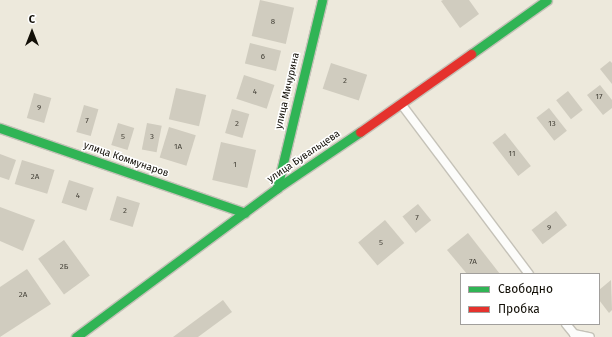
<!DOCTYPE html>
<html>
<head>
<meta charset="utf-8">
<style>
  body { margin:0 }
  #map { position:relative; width:612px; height:337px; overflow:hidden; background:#ede9dc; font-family:"Fira Sans",sans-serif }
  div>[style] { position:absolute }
  .building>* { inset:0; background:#d0ccbf; transform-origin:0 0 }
  .roads { filter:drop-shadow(1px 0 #c5c2b8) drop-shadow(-1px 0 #c5c2b8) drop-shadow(0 1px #c5c2b8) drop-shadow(0 -1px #c5c2b8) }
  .lane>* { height:8px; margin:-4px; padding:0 4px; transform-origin:4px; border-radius:4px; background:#fcfcfa }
  .fast>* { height:9px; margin:-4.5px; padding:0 4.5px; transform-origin:4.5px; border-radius:4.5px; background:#30b455 }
  .jam>* { height:9px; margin:-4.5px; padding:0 4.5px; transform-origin:4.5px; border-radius:4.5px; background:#e5322d }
  span { translate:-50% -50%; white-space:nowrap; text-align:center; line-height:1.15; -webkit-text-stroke:3px #fff; paint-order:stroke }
  .number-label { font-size:8px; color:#423f36 }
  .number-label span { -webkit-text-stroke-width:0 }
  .street-label { font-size:10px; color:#131008 }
  .legend { position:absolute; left:460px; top:273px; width:140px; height:52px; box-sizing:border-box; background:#fff; border:1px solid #a19f9c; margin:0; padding:5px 7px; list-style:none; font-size:12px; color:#131008 }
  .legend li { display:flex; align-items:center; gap:8px; height:20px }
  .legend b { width:20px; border:1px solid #a19f9c }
  .north { position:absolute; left:12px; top:12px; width:40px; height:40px; -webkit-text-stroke:3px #fff; paint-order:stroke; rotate:0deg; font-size:11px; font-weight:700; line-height:16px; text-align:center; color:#131008 }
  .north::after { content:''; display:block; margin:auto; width:14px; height:18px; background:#131008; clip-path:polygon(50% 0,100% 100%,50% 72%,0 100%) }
</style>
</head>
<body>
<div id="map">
  <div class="building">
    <i style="left:260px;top:0;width:35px;height:37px;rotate:13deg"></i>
    <i style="clip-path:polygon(443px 0,469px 0,479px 14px,460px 28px,441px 1px)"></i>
    <i style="left:250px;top:43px;width:32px;height:21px;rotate:14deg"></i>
    <i style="clip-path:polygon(610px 61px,612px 63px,612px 84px,600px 69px)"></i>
    <i style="left:331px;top:63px;width:38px;height:27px;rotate:18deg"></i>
    <i style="left:244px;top:75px;width:32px;height:25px;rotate:18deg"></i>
    <i style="clip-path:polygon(600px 85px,612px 100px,612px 108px,603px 115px,587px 95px)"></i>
    <i style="left:176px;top:88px;width:31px;height:32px;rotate:13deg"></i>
    <i style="left:568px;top:91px;width:24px;height:15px;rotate:52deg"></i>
    <i style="left:34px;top:93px;width:18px;height:26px;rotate:16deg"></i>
    <i style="left:84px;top:105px;width:15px;height:28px;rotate:16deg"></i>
    <i style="left:549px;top:108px;width:29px;height:16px;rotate:52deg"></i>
    <i style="left:232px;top:109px;width:18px;height:25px;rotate:16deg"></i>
    <i style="left:118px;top:123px;width:17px;height:23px;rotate:17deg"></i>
    <i style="left:147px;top:123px;width:15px;height:27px;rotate:11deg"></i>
    <i style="left:169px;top:127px;width:28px;height:32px;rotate:17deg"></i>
    <i style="left:505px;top:133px;width:42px;height:16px;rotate:52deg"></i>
    <i style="left:221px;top:142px;width:36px;height:39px;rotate:13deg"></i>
    <i style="clip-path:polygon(0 154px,16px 160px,9px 180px,0 177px)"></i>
    <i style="left:22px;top:160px;width:34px;height:25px;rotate:17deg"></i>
    <i style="left:69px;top:180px;width:26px;height:24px;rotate:18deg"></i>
    <i style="left:117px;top:196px;width:24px;height:25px;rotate:17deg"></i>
    <i style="left:418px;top:204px;width:21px;height:20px;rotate:51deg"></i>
    <i style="clip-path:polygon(0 207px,35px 220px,23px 251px,0 241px)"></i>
    <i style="left:556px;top:211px;width:18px;height:31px;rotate:52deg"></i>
    <i style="left:385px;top:220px;width:30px;height:35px;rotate:50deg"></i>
    <i style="clip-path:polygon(468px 233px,500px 274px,467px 274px,447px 250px)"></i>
    <i style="left:64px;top:240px;width:44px;height:32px;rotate:54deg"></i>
    <i style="clip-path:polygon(27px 269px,51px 304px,0 337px,0 287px)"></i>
    <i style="clip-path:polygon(611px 280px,612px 310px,609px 313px,599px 300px,599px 290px)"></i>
    <i style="clip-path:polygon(223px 300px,232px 312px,198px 337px,173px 337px)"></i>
  </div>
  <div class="roads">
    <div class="lane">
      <i style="left:402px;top:105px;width:211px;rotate:53.1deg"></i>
      <i style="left:566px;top:324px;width:13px;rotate:51deg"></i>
      <i style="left:574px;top:334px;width:16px;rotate:11deg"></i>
    </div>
    <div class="fast">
      <i style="left:471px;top:54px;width:93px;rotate:-35.4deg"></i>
      <i style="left:0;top:128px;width:259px;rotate:19.1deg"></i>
      <i style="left:277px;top:188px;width:193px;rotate:-76.5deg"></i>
      <i style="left:76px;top:337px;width:250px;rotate:-36.5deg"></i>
      <i style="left:277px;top:188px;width:100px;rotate:-34deg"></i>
    </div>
    <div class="jam">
      <i style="left:360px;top:132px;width:136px;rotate:-35.1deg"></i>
    </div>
  </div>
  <div class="number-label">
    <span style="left:273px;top:22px">8</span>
    <span style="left:263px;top:57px">6</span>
    <span style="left:345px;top:81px">2</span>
    <span style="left:255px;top:92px">4</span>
    <span style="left:599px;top:97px">17</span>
    <span style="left:39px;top:108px">9</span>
    <span style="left:87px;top:121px">7</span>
    <span style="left:237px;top:124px">2</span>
    <span style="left:552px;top:124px">13</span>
    <span style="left:123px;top:137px">5</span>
    <span style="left:152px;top:137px">3</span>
    <span style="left:178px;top:147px">1А</span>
    <span style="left:512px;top:154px">11</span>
    <span style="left:235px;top:165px">1</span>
    <span style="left:35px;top:177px">2А</span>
    <span style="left:78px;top:196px">4</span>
    <span style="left:125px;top:211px">2</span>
    <span style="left:417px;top:218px">7</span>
    <span style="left:549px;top:228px">9</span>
    <span style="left:381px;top:243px">5</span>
    <span style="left:473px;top:262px">7А</span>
    <span style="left:64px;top:267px">2Б</span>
    <span style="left:23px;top:295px">2А</span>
  </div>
  <div class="street-label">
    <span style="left:288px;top:91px;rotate:-77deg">улица Мичурина</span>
    <span style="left:304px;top:157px;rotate:-34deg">улица Бувальцева</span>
    <span style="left:126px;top:160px;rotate:19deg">улица Коммунаров</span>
  </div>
  <ul class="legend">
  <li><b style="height:5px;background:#30b455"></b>Свободно</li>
  <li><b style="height:5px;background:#e5322d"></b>Пробка</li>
  </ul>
  <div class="north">С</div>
</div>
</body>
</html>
